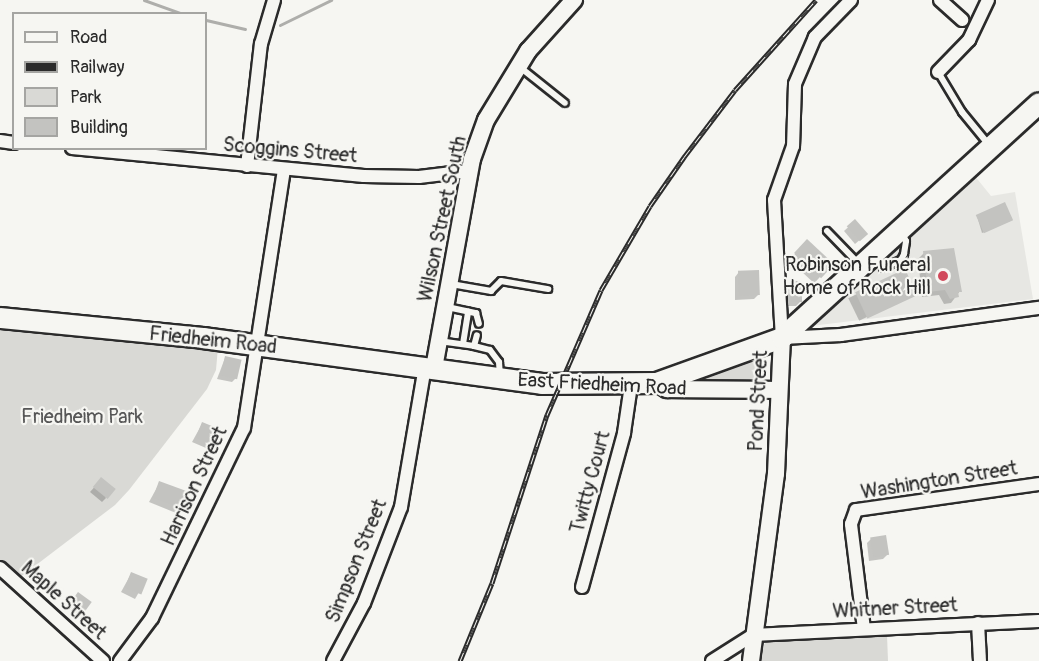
<!DOCTYPE html>
<html>
<head>
<meta charset="utf-8">
<style>
  body { margin:0 }
  #map { position:relative; width:1039px; height:661px; overflow:hidden; background:#f6f6f2; font-family:Pangolin,sans-serif }
  div>[style] { position:absolute }
  .built>* { inset:0; background:#e7e7e3 }
  .green>* { inset:0; background:#d9d9d5 }
  .shadow>* { inset:0; background:#0003; transform-origin:0 0 }
  .stream>* { height:3px; margin:-1.5px; padding:0 1.5px; transform-origin:1.5px; border-radius:1.5px; background:#aeaeab }
  .building>* { inset:0; background:#c3c3c0; transform-origin:0 0 }
  .roads { filter:drop-shadow(2px 0 #2b2b2b) drop-shadow(-2px 0 #2b2b2b) drop-shadow(0 2px #2b2b2b) drop-shadow(0 -2px #2b2b2b) }
  .lane>* { height:6px; margin:-3px; padding:0 3px; transform-origin:3px; border-radius:3px; background:#f6f6f2 }
  .street>* { height:12px; margin:-6px; padding:0 6px; transform-origin:6px; border-radius:6px; background:#f6f6f2 }
  .secondary>* { height:16px; margin:-8px; padding:0 8px; transform-origin:8px; border-radius:8px; background:#f6f6f2 }
  .primary>* { height:20px; margin:-10px; padding:0 10px; transform-origin:10px; border-radius:10px; background:#f6f6f2 }
  .rail>* { height:5px; margin-top:-2.5px; transform-origin:0; background:repeating-linear-gradient(90deg,#f6f6f2 0 9px,#2b2b2b 0 18px); box-sizing:border-box; border-block:2px solid #2b2b2b }
  .dots>* { width:16px; height:16px; translate:-50% -50%; box-sizing:border-box; border:3px solid #f6f6f2; border-radius:50% }
  span { translate:-50% -50%; white-space:nowrap; text-align:center; line-height:1.15; -webkit-text-stroke:4.5px #f6f6f2; paint-order:stroke }
  .street-label { font-size:20px; color:#2b2b2b }
  .poi-label { font-size:20px; color:#2b2b2b }
  .right { translate:-100% -50%; text-align:right }
  .park-label { font-size:20px; color:#565656 }
  .legend { position:absolute; left:12px; top:12px; width:195px; height:138px; box-sizing:border-box; background:#f6f6f2; border:2px solid #a5a5a2; margin:0; padding:8px 10px; list-style:none; font-size:18px; color:#2b2b2b }
  .legend li { display:flex; align-items:center; gap:12px; height:30px }
  .legend b { width:30px; border:2px solid #a5a5a2 }
</style>
</head>
<body>
<div id="map">
  <div class="built">
    <i style="clip-path:polygon(974px 175px,991px 196px,1015px 192px,1033px 299px,811px 326px)"></i>
  </div>
  <div class="green">
    <i style="clip-path:polygon(0 325px,218px 347px,216px 370px,207px 389px,129px 490px,115px 505px,19px 578px,0 561px)"></i>
    <i style="clip-path:polygon(763px 357px,764px 385px,700px 381px,742px 363px)"></i>
    <i style="clip-path:polygon(887px 635px,888px 661px,759px 661px,759px 651px,767px 641px)"></i>
  </div>
  <div class="shadow">
    <i style="clip-path:polygon(977px 216px,1010px 221px,982px 233px)"></i>
    <i style="clip-path:polygon(855px 221px,862px 238px,855px 244px,844px 231px)"></i>
    <i style="left:807px;top:241px;width:34px;height:26px;rotate:43deg"></i>
    <i style="clip-path:polygon(924px 253px,960px 291px,951px 303px,944px 304px,939px 295px,922px 297px,918px 259px)"></i>
    <i style="left:904px;top:271px;width:25px;height:62px;rotate:64deg"></i>
    <i style="clip-path:polygon(739px 272px,758px 295px,754px 299px,735px 300px,735px 277px)"></i>
    <i style="clip-path:polygon(791px 283px,800px 302px,796px 306px,787px 306px,787px 287px)"></i>
    <i style="clip-path:polygon(225px 358px,236px 378px,232px 382px,217px 379px)"></i>
    <i style="clip-path:polygon(202px 424px,210px 444px,206px 448px,192px 442px)"></i>
    <i style="clip-path:polygon(160px 482px,180px 509px,176px 513px,149px 502px)"></i>
    <i style="clip-path:polygon(98px 483px,106px 498px,102px 502px,90px 492px)"></i>
    <i style="clip-path:polygon(871px 539px,887px 555px,883px 559px,869px 561px,867px 543px)"></i>
    <i style="clip-path:polygon(131px 574px,146px 580px,135px 599px,121px 592px)"></i>
    <i style="clip-path:polygon(75px 598px,83px 612px,79px 616px,68px 608px)"></i>
  </div>
  <div class="stream">
    <i style="left:144px;top:0;width:41px;rotate:19.7deg"></i>
    <i style="left:206px;top:20px;width:40px;rotate:13deg"></i>
    <i style="left:280px;top:25px;width:57px;rotate:-26.1deg"></i>
  </div>
  <div class="building">
    <i style="left:1005px;top:202px;width:20px;height:32px;rotate:66deg"></i>
    <i style="left:855px;top:219px;width:20px;height:11px;rotate:49deg"></i>
    <i style="left:807px;top:239px;width:37px;height:19px;rotate:43deg"></i>
    <i style="clip-path:polygon(954px 248px,962px 292px,958px 292px,959px 297px,950px 299px,945px 290px,928px 292px,923px 251px)"></i>
    <i style="left:905px;top:269px;width:29px;height:55px;rotate:65deg"></i>
    <i style="left:759px;top:270px;width:25px;height:21px;rotate:88deg"></i>
    <i style="left:791px;top:281px;width:11px;height:21px"></i>
    <i style="left:225px;top:356px;width:17px;height:20px;rotate:13deg"></i>
    <i style="left:202px;top:422px;width:18px;height:17px;rotate:22deg"></i>
    <i style="left:101px;top:477px;width:19px;height:13px;rotate:39deg"></i>
    <i style="left:159px;top:481px;width:32px;height:18px;rotate:20deg"></i>
    <i style="left:886px;top:535px;width:20px;height:16px;rotate:81deg"></i>
    <i style="left:131px;top:572px;width:18px;height:17px;rotate:22deg"></i>
    <i style="left:78px;top:592px;width:17px;height:13px;rotate:36deg"></i>
  </div>
  <div class="roads">
    <div class="lane">
      <i style="left:521px;top:68px;width:56px;rotate:38.5deg"></i>
      <i style="left:938px;top:72px;width:47px;rotate:59deg"></i>
      <i style="left:962px;top:112px;width:43px;rotate:50.7deg"></i>
      <i style="left:827px;top:231px;width:46px;rotate:45.9deg"></i>
      <i style="left:883px;top:268px;width:20px;rotate:-24deg"></i>
      <i style="left:901px;top:260px;width:7px;rotate:-63deg"></i>
      <i style="left:904px;top:254px;width:13px;rotate:-81deg"></i>
      <i style="left:906px;top:241px;width:10px;rotate:-119deg"></i>
      <i style="left:451px;top:284px;width:41px;rotate:9.9deg"></i>
      <i style="left:491px;top:291px;width:14px;rotate:-45deg"></i>
      <i style="left:501px;top:281px;width:48px;rotate:9.7deg"></i>
      <i style="left:447px;top:307px;width:30px;rotate:12deg"></i>
      <i style="left:476px;top:313px;width:11px;rotate:75deg"></i>
      <i style="left:439px;top:341px;width:35px;rotate:8deg"></i>
      <i style="left:474px;top:346px;width:11px;rotate:-75deg"></i>
      <i style="left:463px;top:344px;width:33px;rotate:-81deg"></i>
      <i style="left:474px;top:346px;width:16px;rotate:14deg"></i>
      <i style="left:490px;top:350px;width:15px;rotate:53deg"></i>
      <i style="left:499px;top:362px;width:13px;rotate:86deg"></i>
    </div>
    <div class="street">
      <i style="left:851px;top:0;width:52px;rotate:134.2deg"></i>
      <i style="left:815px;top:37px;width:51px;rotate:113.1deg"></i>
      <i style="left:795px;top:84px;width:62px;rotate:91.8deg"></i>
      <i style="left:793px;top:146px;width:57px;rotate:109.4deg"></i>
      <i style="left:774px;top:200px;width:138px;rotate:86.7deg"></i>
      <i style="left:782px;top:338px;width:59px;rotate:-2.9deg"></i>
      <i style="left:841px;top:335px;width:200px;rotate:-7.8deg"></i>
      <i style="left:940px;top:0;width:30px;rotate:42deg"></i>
      <i style="left:938px;top:72px;width:45px;rotate:-45.9deg"></i>
      <i style="left:969px;top:40px;width:44px;rotate:-64.6deg"></i>
      <i style="left:0;top:141px;width:14px;rotate:8deg"></i>
      <i style="left:72px;top:148px;width:293px;rotate:5.5deg"></i>
      <i style="left:364px;top:176px;width:55px;rotate:1deg"></i>
      <i style="left:419px;top:177px;width:50px;rotate:-6.8deg"></i>
      <i style="left:247px;top:166px;width:123px;rotate:-83.5deg"></i>
      <i style="left:261px;top:44px;width:46px;rotate:-73.5deg"></i>
      <i style="left:0;top:568px;width:139px;rotate:42.1deg"></i>
      <i style="left:582px;top:587px;width:160px;rotate:-74.7deg"></i>
      <i style="left:624px;top:433px;width:49px;rotate:-81.7deg"></i>
      <i style="left:978px;top:623px;width:38px;rotate:87deg"></i>
      <i style="left:864px;top:629px;width:106px;rotate:-97.1deg"></i>
      <i style="left:851px;top:524px;width:15px;rotate:-70deg"></i>
      <i style="left:856px;top:510px;width:185px;rotate:-8.1deg"></i>
      <i style="left:120px;top:661px;width:54px;rotate:-53.3deg"></i>
      <i style="left:152px;top:618px;width:211px;rotate:-64.2deg"></i>
      <i style="left:244px;top:428px;width:261px;rotate:-81.2deg"></i>
      <i style="left:333px;top:661px;width:66px;rotate:-61.9deg"></i>
      <i style="left:364px;top:603px;width:103px;rotate:-68.9deg"></i>
      <i style="left:401px;top:507px;width:142px;rotate:-80.3deg"></i>
      <i style="left:712px;top:661px;width:49px;rotate:-32.4deg"></i>
      <i style="left:753px;top:635px;width:286px;rotate:-2.8deg"></i>
    </div>
    <div class="secondary">
      <i style="left:434px;top:368px;width:212px;rotate:-79.7deg"></i>
      <i style="left:472px;top:159px;width:41px;rotate:-70.3deg"></i>
      <i style="left:486px;top:120px;width:81px;rotate:-58.7deg"></i>
      <i style="left:528px;top:51px;width:69px;rotate:-48deg"></i>
      <i style="left:657px;top:383px;width:12px;rotate:31deg"></i>
      <i style="left:667px;top:389px;width:112px;rotate:0.5deg"></i>
      <i style="left:751px;top:661px;width:189px;rotate:-82.4deg"></i>
      <i style="left:776px;top:474px;width:136px;rotate:-87.5deg"></i>
    </div>
    <div class="primary">
      <i style="left:0;top:318px;width:204px;rotate:5.6deg"></i>
      <i style="left:203px;top:338px;width:342px;rotate:7.7deg"></i>
      <i style="left:542px;top:384px;width:115px;rotate:-0.5deg"></i>
      <i style="left:657px;top:383px;width:133px;rotate:-19.8deg"></i>
      <i style="left:782px;top:338px;width:348px;rotate:-42.4deg"></i>
    </div>
  </div>
  <div class="rail">
    <i style="left:460px;top:661px;width:84px;rotate:-67.7deg"></i>
    <i style="left:492px;top:583px;width:177px;rotate:-71.9deg"></i>
    <i style="left:547px;top:415px;width:136px;rotate:-66.6deg"></i>
    <i style="left:601px;top:290px;width:97px;rotate:-59.7deg"></i>
    <i style="left:650px;top:206px;width:60px;rotate:-55.2deg"></i>
    <i style="left:684px;top:157px;width:84px;rotate:-52.7deg"></i>
    <i style="left:735px;top:90px;width:121px;rotate:-48deg"></i>
  </div>
  <div class="dots">
    <i style="left:943px;top:276px;background:#d1495b"></i>
  </div>
  <div class="street-label">
    <span style="left:290px;top:150px;rotate:5deg">Scoggins Street</span>
    <span style="left:442px;top:219px;rotate:-78deg">Wilson Street South</span>
    <span style="left:213px;top:340px;rotate:6deg">Friedheim Road</span>
    <span style="left:602px;top:384px;rotate:3deg">East Friedheim Road</span>
    <span style="left:758px;top:401px;rotate:-87deg">Pond Street</span>
    <span style="left:939px;top:480px;rotate:-9deg">Washington Street</span>
    <span style="left:590px;top:482px;rotate:-75deg">Twitty Court</span>
    <span style="left:194px;top:486px;rotate:-65deg">Harrison Street</span>
    <span style="left:356px;top:561px;rotate:-68deg">Simpson Street</span>
    <span style="left:64px;top:600px;rotate:42deg">Maple Street</span>
    <span style="left:895px;top:608px;rotate:-3deg">Whitner Street</span>
  </div>
  <div class="poi-label">
    <span class="right" style="left:931px;top:276px">Robinson Funeral<br>Home of Rock Hill</span>
  </div>
  <div class="park-label">
    <span style="left:82px;top:416px">Friedheim Park</span>
  </div>
  <ul class="legend">
  <li><b style="height:8px;background:#f6f6f2"></b>Road</li>
  <li><b style="height:8px;background:#2b2b2b"></b>Railway</li>
  <li><b style="height:16px;background:#d9d9d5"></b>Park</li>
  <li><b style="height:16px;background:#c3c3c0"></b>Building</li>
  </ul>
</div>
</body>
</html>
